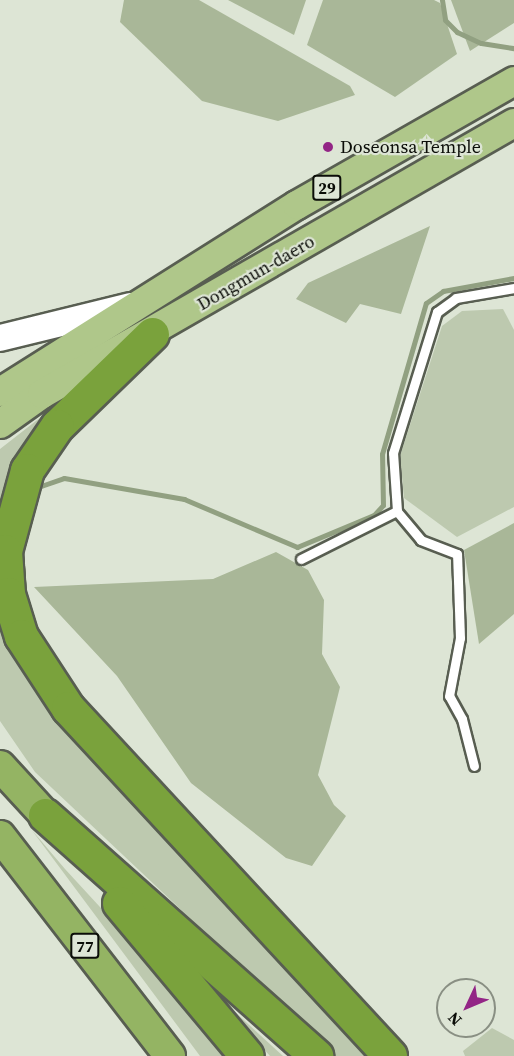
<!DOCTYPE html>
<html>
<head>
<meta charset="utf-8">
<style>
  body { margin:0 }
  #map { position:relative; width:514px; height:1056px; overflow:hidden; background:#dde5d5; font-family:"Source Serif 4",serif }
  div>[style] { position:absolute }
  .green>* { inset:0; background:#bdc9af }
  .forest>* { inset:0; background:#a9b798 }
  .stream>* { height:5px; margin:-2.5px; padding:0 2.5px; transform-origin:2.5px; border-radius:2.5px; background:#91a081 }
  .roads { filter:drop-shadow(2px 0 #585e51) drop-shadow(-2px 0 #585e51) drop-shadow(0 2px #585e51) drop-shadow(0 -2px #585e51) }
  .service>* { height:9px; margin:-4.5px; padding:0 4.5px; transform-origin:4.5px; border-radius:4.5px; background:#fff }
  .secondary>* { height:26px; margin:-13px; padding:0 13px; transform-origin:13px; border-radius:13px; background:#fff }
  .primary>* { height:28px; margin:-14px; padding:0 14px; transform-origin:14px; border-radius:14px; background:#afc78a }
  .trunk>* { height:30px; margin:-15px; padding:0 15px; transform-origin:15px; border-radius:15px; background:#94b463 }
  .motorway>* { height:33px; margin:-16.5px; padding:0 16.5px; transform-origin:16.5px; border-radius:16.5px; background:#7aa23c }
  .dots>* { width:16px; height:16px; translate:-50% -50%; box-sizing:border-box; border:3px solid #dde5d5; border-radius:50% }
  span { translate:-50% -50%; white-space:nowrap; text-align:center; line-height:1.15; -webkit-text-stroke:4.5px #dde5d5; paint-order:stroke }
  .shield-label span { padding:2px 4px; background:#dde5d5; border:2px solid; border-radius:4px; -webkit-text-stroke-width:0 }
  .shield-label { font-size:16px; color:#0b0d08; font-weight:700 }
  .poi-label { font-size:18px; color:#0b0d08 }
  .left { translate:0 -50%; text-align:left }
  .street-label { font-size:18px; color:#0b0d08 }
  .north { position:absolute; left:436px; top:978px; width:60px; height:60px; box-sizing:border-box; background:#dde5d5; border:2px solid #898f83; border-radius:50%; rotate:226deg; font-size:16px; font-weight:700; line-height:24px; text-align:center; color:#0b0d08 }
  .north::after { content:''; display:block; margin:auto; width:21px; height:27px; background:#932586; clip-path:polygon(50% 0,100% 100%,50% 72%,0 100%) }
</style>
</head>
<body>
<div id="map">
  <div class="green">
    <i style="clip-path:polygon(503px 309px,514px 330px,514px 507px,457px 537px,404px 498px,400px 456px,442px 326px,462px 311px)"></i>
    <i style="clip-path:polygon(50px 410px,11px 465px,0 521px,0 449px)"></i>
    <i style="clip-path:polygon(0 569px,16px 635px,382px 1056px,336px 1056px,35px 772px,0 721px)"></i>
    <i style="clip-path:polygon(31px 829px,65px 869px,237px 1056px,200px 1056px)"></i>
    <i style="clip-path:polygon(211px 990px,283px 1056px,270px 1056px)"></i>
    <i style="clip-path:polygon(492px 1028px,514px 1040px,514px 1056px,465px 1056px,463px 1051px)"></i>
  </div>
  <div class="forest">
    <i style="clip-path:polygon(124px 0,199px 0,350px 86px,355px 95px,278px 121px,202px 101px,120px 22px)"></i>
    <i style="clip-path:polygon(228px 0,306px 0,294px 35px)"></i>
    <i style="clip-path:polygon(323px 0,434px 0,440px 3px,457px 54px,395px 97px,307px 45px)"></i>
    <i style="clip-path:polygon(451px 0,514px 0,514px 23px,470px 51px)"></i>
    <i style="clip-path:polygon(430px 226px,401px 314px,360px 304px,346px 323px,296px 299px,308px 283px)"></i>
    <i style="clip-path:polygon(514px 523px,514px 614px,479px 644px,464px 550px)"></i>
    <i style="clip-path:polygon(276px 552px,308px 570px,324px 600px,322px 654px,340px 687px,318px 775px,334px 805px,346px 816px,312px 866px,286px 858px,191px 783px,117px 676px,34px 587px,213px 579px)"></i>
  </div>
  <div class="stream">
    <i style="left:442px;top:0;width:20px;rotate:81deg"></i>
    <i style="left:445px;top:20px;width:17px;rotate:45deg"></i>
    <i style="left:457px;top:32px;width:26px;rotate:25deg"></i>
    <i style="left:481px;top:43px;width:33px;rotate:9deg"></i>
    <i style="left:41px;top:486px;width:24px;rotate:-19deg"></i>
    <i style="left:64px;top:478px;width:122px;rotate:9.9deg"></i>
    <i style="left:184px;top:499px;width:123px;rotate:23deg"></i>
    <i style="left:297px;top:547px;width:83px;rotate:-22.6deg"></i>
    <i style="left:374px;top:515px;width:13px;rotate:-48deg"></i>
    <i style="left:383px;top:505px;width:51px;rotate:-91.1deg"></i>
    <i style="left:382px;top:454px;width:157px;rotate:-73.8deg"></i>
    <i style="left:426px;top:303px;width:21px;rotate:-35deg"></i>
    <i style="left:443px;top:291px;width:72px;rotate:-10.4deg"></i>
  </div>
  <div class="roads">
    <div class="service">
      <i style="left:301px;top:559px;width:107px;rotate:-26.6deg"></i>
      <i style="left:474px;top:766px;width:49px;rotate:-104.3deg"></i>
      <i style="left:462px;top:719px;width:26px;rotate:-119deg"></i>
      <i style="left:449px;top:696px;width:59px;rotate:-79.3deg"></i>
      <i style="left:460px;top:638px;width:84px;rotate:-92deg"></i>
      <i style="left:457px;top:554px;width:39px;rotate:-159deg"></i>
      <i style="left:421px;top:540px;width:38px;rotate:-130deg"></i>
      <i style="left:397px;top:511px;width:58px;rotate:-93.9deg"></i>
      <i style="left:393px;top:453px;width:148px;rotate:-72.7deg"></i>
      <i style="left:437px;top:312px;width:24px;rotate:-36deg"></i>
      <i style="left:456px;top:298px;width:59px;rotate:-9.8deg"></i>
    </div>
    <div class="secondary">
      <i style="left:0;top:338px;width:134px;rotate:-13.8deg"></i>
    </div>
    <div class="primary">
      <i style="left:0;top:392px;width:351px;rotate:-32.2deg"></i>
      <i style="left:297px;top:205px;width:250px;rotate:-29.7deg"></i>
      <i style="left:0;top:424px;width:52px;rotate:-35.5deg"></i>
      <i style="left:42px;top:394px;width:544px;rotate:-29.86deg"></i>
    </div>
    <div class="trunk">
      <i style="left:0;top:766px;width:67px;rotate:47.4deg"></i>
      <i style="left:0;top:836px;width:278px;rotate:52.3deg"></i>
    </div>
    <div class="motorway">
      <i style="left:152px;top:334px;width:132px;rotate:135.9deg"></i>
      <i style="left:57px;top:426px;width:53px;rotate:124.3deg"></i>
      <i style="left:27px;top:470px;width:84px;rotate:105.2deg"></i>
      <i style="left:5px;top:551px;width:43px;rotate:86deg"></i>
      <i style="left:8px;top:594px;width:44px;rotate:72.8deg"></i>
      <i style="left:21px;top:636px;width:86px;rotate:56.9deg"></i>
      <i style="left:68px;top:708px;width:474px;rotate:47.2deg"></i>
      <i style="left:45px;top:815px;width:363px;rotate:41.6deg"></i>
      <i style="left:119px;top:903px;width:199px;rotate:50.1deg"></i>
    </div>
  </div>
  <div class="dots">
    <i style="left:328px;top:147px;background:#932586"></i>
  </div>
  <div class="shield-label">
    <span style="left:327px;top:188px">29</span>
    <span style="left:85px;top:946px">77</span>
  </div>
  <div class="poi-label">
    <span class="left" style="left:340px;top:147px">Doseonsa Temple</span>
  </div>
  <div class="street-label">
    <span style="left:256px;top:273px;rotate:-30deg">Dongmun-daero</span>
  </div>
  <div class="north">N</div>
</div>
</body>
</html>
